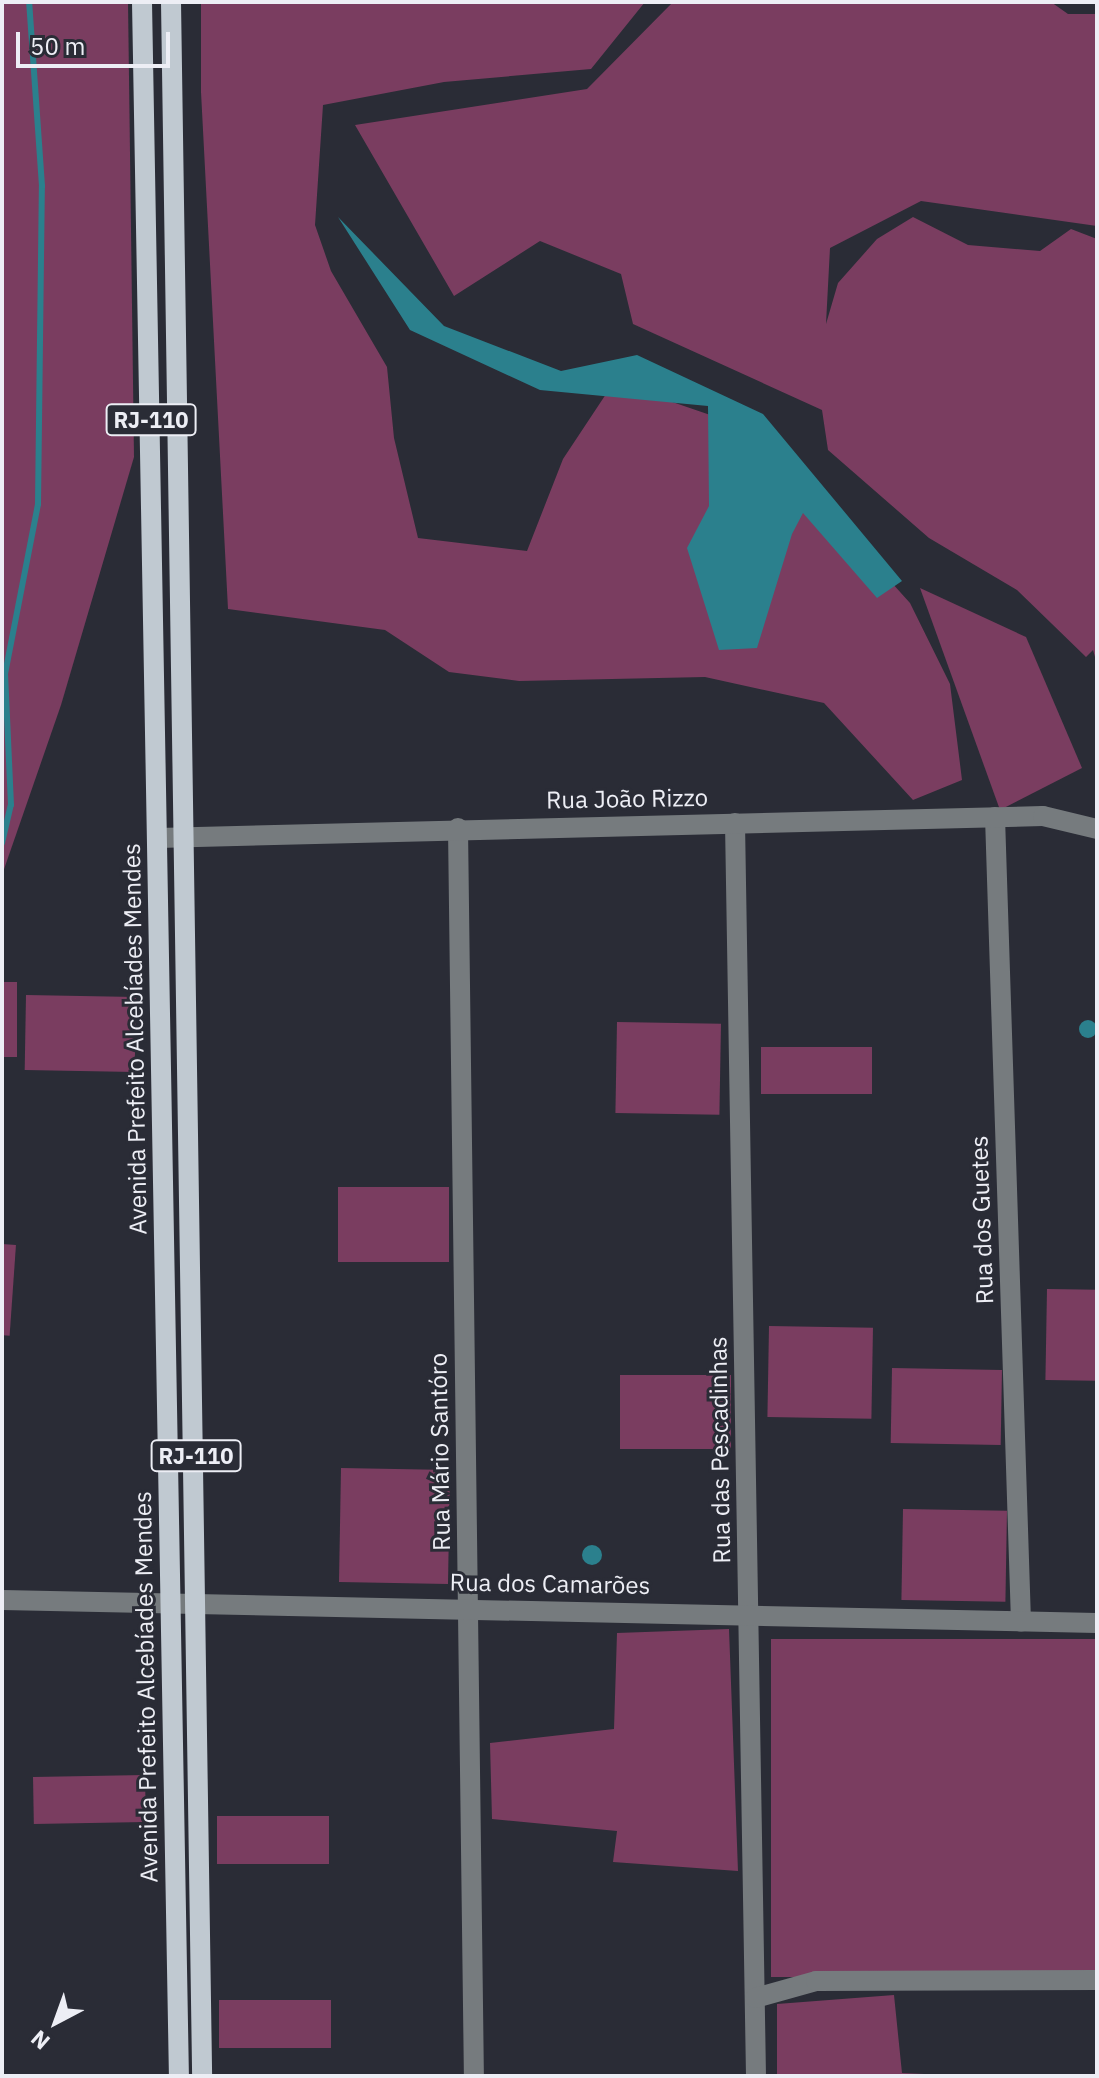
<!DOCTYPE html>
<html>
<head>
<meta charset="utf-8">
<style>
  body { margin:0 }
  #map { position:relative; width:1099px; height:2078px; overflow:hidden; background:#2a2c36; font-family:"IBM Plex Sans",sans-serif }
  div>[style] { position:absolute }
  .green>* { inset:0; background:#7a3d60; transform-origin:0 0 }
  .water>* { inset:0; background:#2b808d }
  .round { border-radius:50% }
  .stream>* { height:6px; margin:-3px; padding:0 3px; transform-origin:3px; border-radius:3px; background:#2b808d }
  .minor>* { height:20px; margin:-10px; padding:0 10px; transform-origin:10px; border-radius:10px; background:#767b7e }
  .major>* { height:20px; margin:-10px; padding:0 10px; transform-origin:10px; border-radius:10px; background:#c0c9d1 }
  span { translate:-50% -50%; white-space:nowrap; text-align:center; line-height:1.15; -webkit-text-stroke:6px #2a2c36; paint-order:stroke }
  .shield-label span { padding:2px 6px; background:#2a2c36; border:2px solid; border-radius:6px; -webkit-text-stroke-width:0 }
  .shield-label { font-size:22px; color:#edeef5; font-weight:700 }
  .street-label { font-size:24px; color:#edeef5 }
  .frame { position:absolute; inset:0; border:4px solid #edeef5; pointer-events:none }
  .north { position:absolute; left:16px; top:1982px; width:80px; height:80px; -webkit-text-stroke:6px #2a2c36; paint-order:stroke; rotate:221deg; font-size:22px; font-weight:700; line-height:32px; text-align:center; color:#edeef5 }
  .north::after { content:''; display:block; margin:auto; width:28px; height:36px; background:#edeef5; clip-path:polygon(50% 0,100% 100%,50% 72%,0 100%) }
  .scale { position:absolute; left:16px; top:32px; width:154px; height:36px; box-sizing:border-box; border:4px solid #edeef5; border-top:0; padding-left:10px; font-size:24px; line-height:28px; white-space:nowrap; color:#edeef5; -webkit-text-stroke:6px #2a2c36; paint-order:stroke }
</style>
</head>
<body>
<div id="map">
  <div class="green">
    <i style="clip-path:polygon(2px 2px,128px 2px,134px 457px,61px 705px,2px 875px)"></i>
    <i style="clip-path:polygon(201px 2px,645px 2px,591px 69px,444px 82px,323px 105px,315px 225px,331px 271px,387px 367px,394px 438px,418px 538px,527px 551px,563px 459px,614px 382px,754px 430px,910px 603px,950px 684px,962px 780px,913px 800px,824px 703px,705px 677px,519px 681px,449px 672px,385px 630px,228px 609px,201px 92px)"></i>
    <i style="clip-path:polygon(673px 2px,1051px 2px,1068px 14px,1097px 14px,1097px 226px,921px 201px,830px 248px,826px 324px,838px 283px,877px 239px,913px 217px,968px 245px,1040px 251px,1071px 229px,1097px 239px,1097px 664px,1093px 650px,1086px 657px,1017px 590px,929px 538px,828px 450px,822px 410px,633px 324px,621px 274px,540px 241px,454px 296px,355px 125px,587px 89px)"></i>
    <i style="clip-path:polygon(920px 588px,1026px 637px,1082px 768px,1000px 810px)"></i>
    <i style="left:2px;top:982px;width:15px;height:75px"></i>
    <i style="left:26px;top:995px;width:110px;height:75px;rotate:1deg"></i>
    <i style="left:617px;top:1022px;width:104px;height:91px;rotate:1deg"></i>
    <i style="left:761px;top:1047px;width:111px;height:47px"></i>
    <i style="left:338px;top:1187px;width:111px;height:75px"></i>
    <i style="left:2px;top:1244px;width:14px;height:91px;rotate:4deg"></i>
    <i style="left:1047px;top:1289px;width:50px;height:91px;rotate:1deg"></i>
    <i style="left:769px;top:1326px;width:104px;height:91px;rotate:1deg"></i>
    <i style="left:892px;top:1368px;width:110px;height:75px;rotate:1deg"></i>
    <i style="left:620px;top:1375px;width:111px;height:74px"></i>
    <i style="left:341px;top:1468px;width:109px;height:114px;rotate:1deg"></i>
    <i style="left:903px;top:1509px;width:104px;height:91px;rotate:1deg"></i>
    <i style="clip-path:polygon(729px 1629px,738px 1871px,613px 1862px,617px 1831px,492px 1819px,490px 1743px,614px 1729px,617px 1633px)"></i>
    <i style="left:771px;top:1639px;width:326px;height:338px"></i>
    <i style="left:145px;top:1775px;width:47px;height:112px;rotate:89deg"></i>
    <i style="left:329px;top:1816px;width:48px;height:112px;rotate:90deg"></i>
    <i style="clip-path:polygon(894px 1995px,902px 2073px,969px 2076px,777px 2076px,777px 2004px)"></i>
    <i style="left:219px;top:2000px;width:112px;height:48px"></i>
  </div>
  <div class="water">
    <i style="clip-path:polygon(338px 217px,444px 326px,561px 371px,637px 355px,763px 414px,902px 581px,877px 598px,803px 513px,792px 534px,757px 648px,719px 650px,687px 548px,709px 506px,708px 406px,540px 390px,410px 330px)"></i>
    <i class="round" style="left:1079px;top:1020px;width:18px;height:18px"></i>
    <i class="round" style="left:582px;top:1545px;width:20px;height:20px"></i>
  </div>
  <div class="stream">
    <i style="left:2px;top:843px;width:39px;rotate:-77deg"></i>
    <i style="left:11px;top:805px;width:131px;rotate:-92.6deg"></i>
    <i style="left:5px;top:674px;width:173px;rotate:-79deg"></i>
    <i style="left:38px;top:504px;width:318px;rotate:-89.3deg"></i>
    <i style="left:42px;top:186px;width:184px;rotate:-94deg"></i>
  </div>
  <div class="minor">
    <i style="left:995px;top:817px;width:805px;rotate:88.15deg"></i>
    <i style="left:735px;top:823px;width:1253px;rotate:89.04deg"></i>
    <i style="left:458px;top:828px;width:1248px;rotate:89.27deg"></i>
    <i style="left:158px;top:838px;width:885px;rotate:-1.42deg"></i>
    <i style="left:1043px;top:816px;width:56px;rotate:13.5deg"></i>
    <i style="left:2px;top:1600px;width:1095px;rotate:1.2deg"></i>
    <i style="left:755px;top:1998px;width:63px;rotate:-15.6deg"></i>
    <i style="left:816px;top:1981px;width:281px;rotate:-0.2deg"></i>
  </div>
  <div class="major">
    <i style="left:142px;top:2px;width:2074px;rotate:88.98deg"></i>
    <i style="left:171px;top:2px;width:2074px;rotate:89.14deg"></i>
  </div>
  <div class="shield-label">
    <span style="left:151px;top:420px">RJ-110</span>
    <span style="left:196px;top:1456px">RJ-110</span>
  </div>
  <div class="street-label">
    <span style="left:627px;top:799px;rotate:-1deg">Rua João Rizzo</span>
    <span style="left:135px;top:1039px;rotate:-91deg">Avenida Prefeito Alcebíades Mendes</span>
    <span style="left:982px;top:1220px;rotate:-92deg">Rua dos Guetes</span>
    <span style="left:720px;top:1450px;rotate:-91deg">Rua das Pescadinhas</span>
    <span style="left:440px;top:1452px;rotate:-91deg">Rua Mário Santóro</span>
    <span style="left:550px;top:1584px;rotate:1deg">Rua dos Camarões</span>
    <span style="left:146px;top:1687px;rotate:-91deg">Avenida Prefeito Alcebíades Mendes</span>
  </div>
  <div class="frame"></div>
  <div class="north">N</div>
  <div class="scale">50 m</div>
</div>
</body>
</html>
